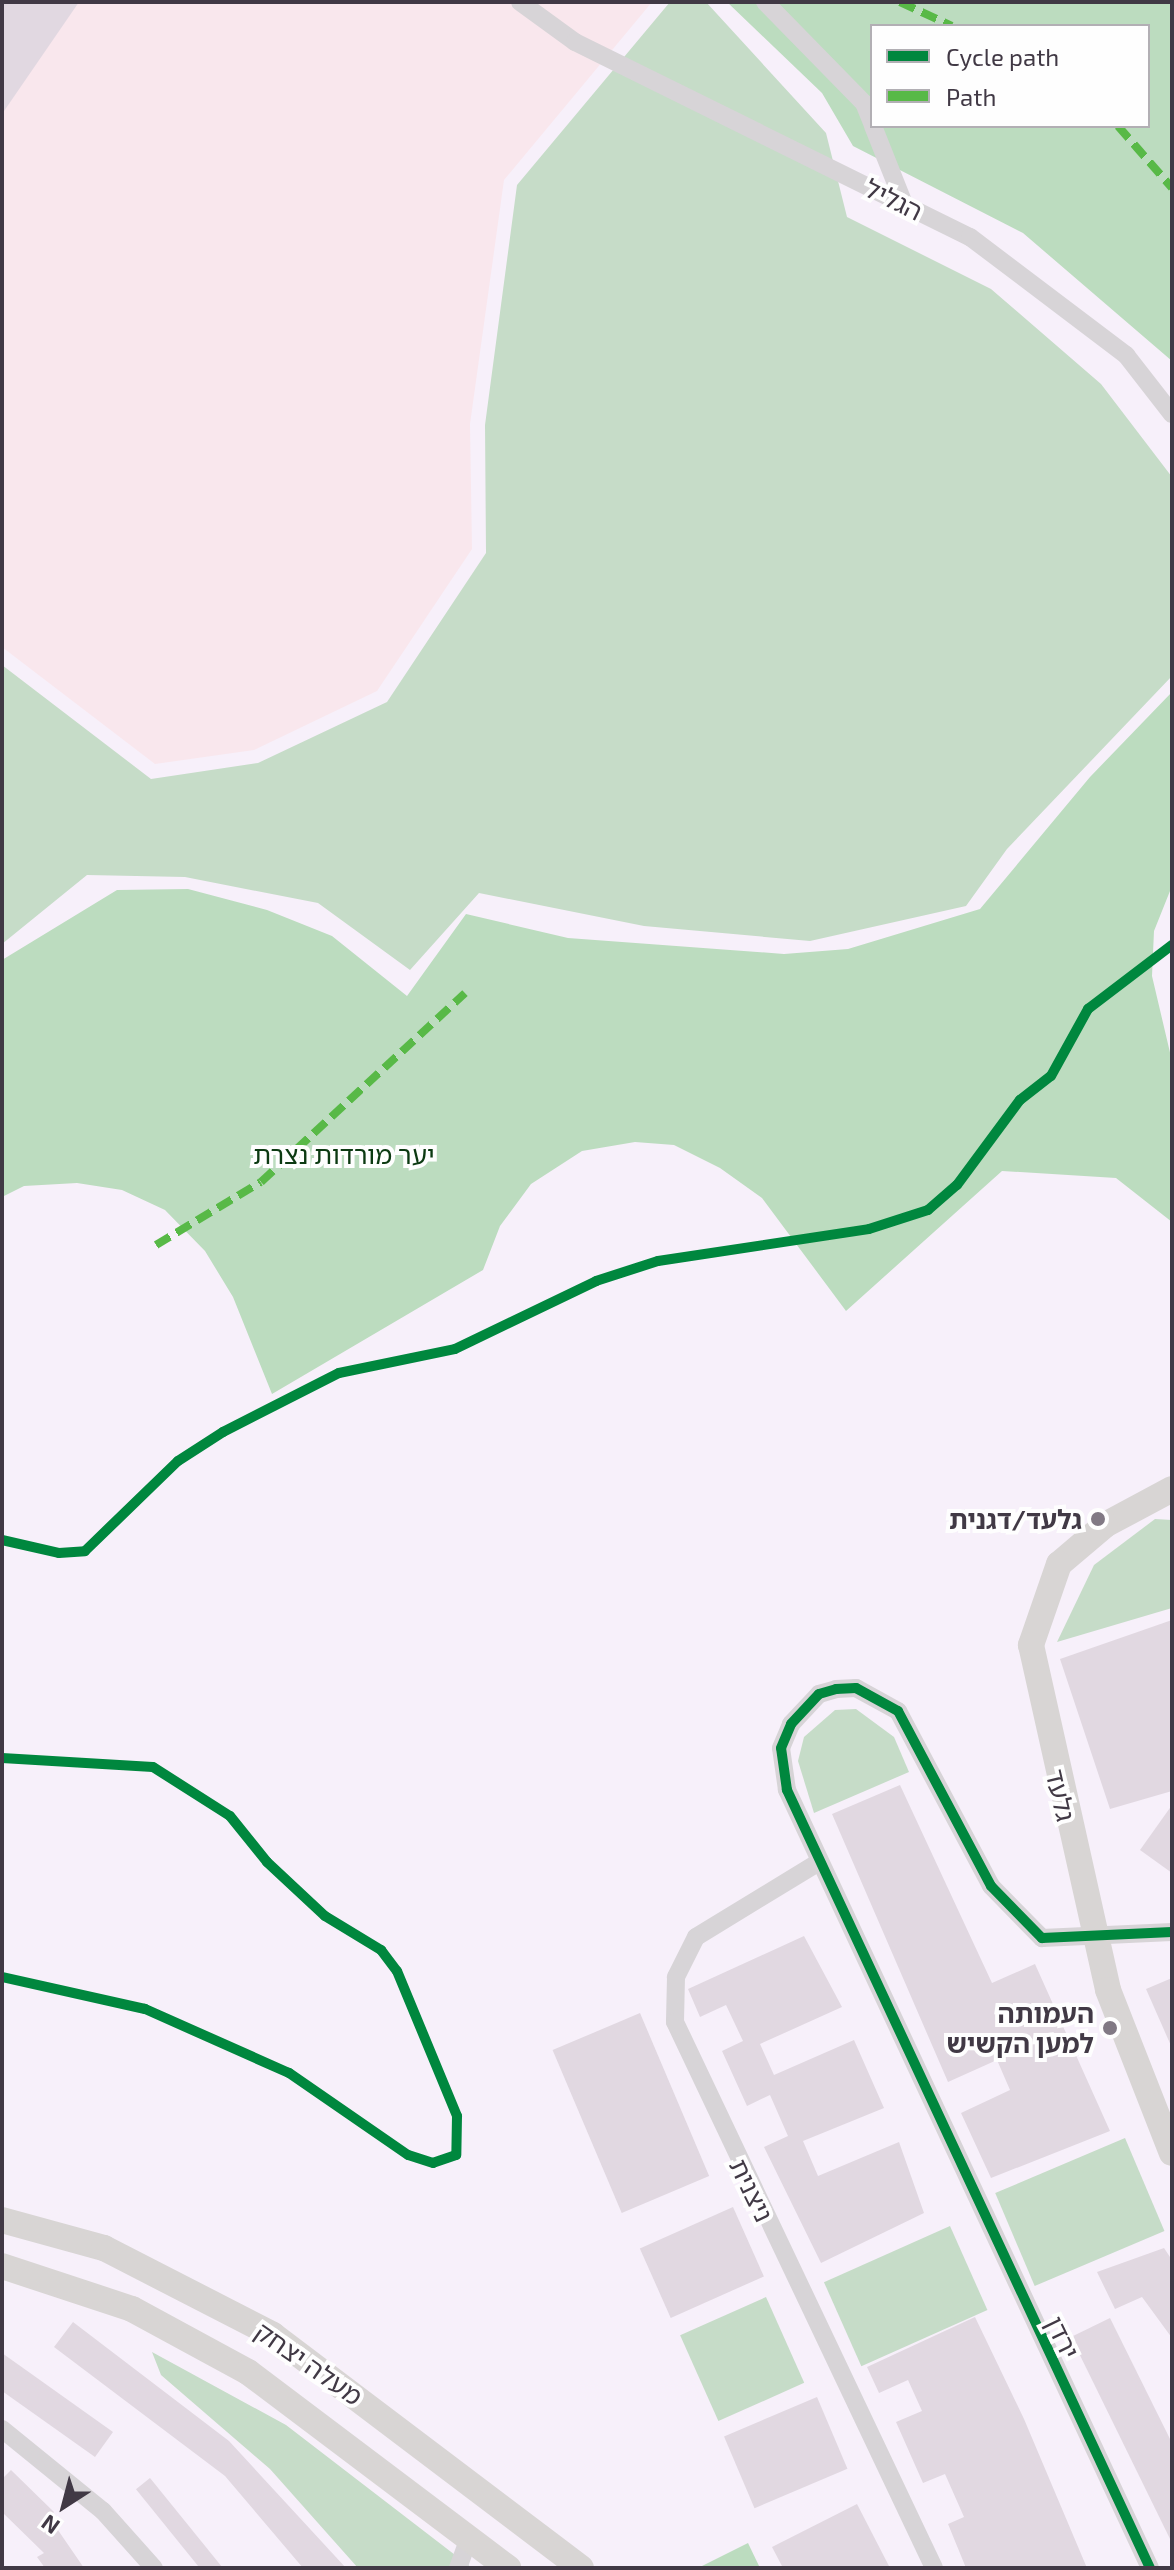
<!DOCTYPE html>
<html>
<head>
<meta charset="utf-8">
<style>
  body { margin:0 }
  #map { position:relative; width:1174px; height:2570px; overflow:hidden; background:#f7f0fa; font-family:"Exo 2","Noto Sans Hebrew",sans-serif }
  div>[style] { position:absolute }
  .industrial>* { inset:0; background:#f9e7ed }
  .green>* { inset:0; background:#c6dcc8; transform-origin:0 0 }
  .forest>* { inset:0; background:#bcdcbf }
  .building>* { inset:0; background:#e1d8e1; transform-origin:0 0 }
  .street>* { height:18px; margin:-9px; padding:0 9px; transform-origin:9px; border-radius:9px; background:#d7d4d7 }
  .secondary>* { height:26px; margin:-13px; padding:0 13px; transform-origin:13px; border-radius:13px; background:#d8d5d4 }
  .quiet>* { height:8px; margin-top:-4px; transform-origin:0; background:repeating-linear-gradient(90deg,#58b947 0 16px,transparent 0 24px) }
  .cycleway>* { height:10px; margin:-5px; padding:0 5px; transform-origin:5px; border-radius:5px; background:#00873e }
  .dots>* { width:22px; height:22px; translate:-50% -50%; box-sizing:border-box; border:4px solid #fefefe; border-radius:50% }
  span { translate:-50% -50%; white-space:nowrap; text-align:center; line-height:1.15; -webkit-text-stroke:8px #fefefe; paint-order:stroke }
  .street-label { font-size:26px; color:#413945 }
  .park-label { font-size:26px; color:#0c3a12 }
  .poi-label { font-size:26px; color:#413945; font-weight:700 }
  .right { translate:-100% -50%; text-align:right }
  .frame { position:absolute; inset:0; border:4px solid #413945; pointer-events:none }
  .legend { position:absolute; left:870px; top:24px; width:280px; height:104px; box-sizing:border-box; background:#fefefe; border:2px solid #b2afb4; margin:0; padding:10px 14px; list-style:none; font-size:24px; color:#413945 }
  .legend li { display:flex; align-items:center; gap:16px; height:40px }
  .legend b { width:40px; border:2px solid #b2afb4 }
  .north { position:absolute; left:24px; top:2466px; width:80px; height:80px; -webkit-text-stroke:6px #fefefe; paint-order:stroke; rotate:216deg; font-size:22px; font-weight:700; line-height:32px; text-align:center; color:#413945 }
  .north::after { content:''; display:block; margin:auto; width:28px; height:36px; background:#413945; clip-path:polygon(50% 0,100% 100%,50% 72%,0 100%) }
</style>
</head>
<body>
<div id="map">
  <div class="industrial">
    <i style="clip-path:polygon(2px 2px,652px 2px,504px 180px,470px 424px,472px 549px,377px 691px,254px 750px,155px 764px,2px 647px)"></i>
  </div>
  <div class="green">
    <i style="clip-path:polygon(670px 2px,706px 2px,826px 133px,847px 217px,991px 289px,1101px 384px,1172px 477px,1172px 676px,1007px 849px,966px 906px,810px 941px,644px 926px,479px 893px,410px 970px,318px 903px,185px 877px,87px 875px,2px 944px,2px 665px,151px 779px,258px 763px,387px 702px,486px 553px,485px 425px,517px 185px)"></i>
    <i style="clip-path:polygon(1155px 1519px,1172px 1520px,1172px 1608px,1057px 1642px,1094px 1565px)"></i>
    <i style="clip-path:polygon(856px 1709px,894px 1737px,909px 1772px,814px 1813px,798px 1761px,804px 1737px,835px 1710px)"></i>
    <i style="left:1125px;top:2138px;width:101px;height:141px;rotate:67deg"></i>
    <i style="left:950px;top:2226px;width:92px;height:138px;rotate:66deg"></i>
    <i style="left:766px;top:2297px;width:94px;height:94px;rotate:66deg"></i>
    <i style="clip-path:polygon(152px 2352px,286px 2425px,472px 2568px,358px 2568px,270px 2469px,161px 2375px)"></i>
  </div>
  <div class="forest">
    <i style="clip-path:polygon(evenodd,727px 2px,1172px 2px,1172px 361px,1023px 233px,853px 146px,822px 93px,727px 2px,872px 26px,1148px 26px,1148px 126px,872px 126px,872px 26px)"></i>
    <i style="clip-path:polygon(1172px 692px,1172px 886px,1154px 931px,1152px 976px,1172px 1061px,1172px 1222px,1116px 1178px,1002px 1171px,846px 1311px,762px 1198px,720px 1168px,674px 1145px,635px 1142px,582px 1151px,531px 1184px,500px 1226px,483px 1270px,272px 1394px,233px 1297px,205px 1251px,165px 1210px,122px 1190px,77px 1183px,24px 1186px,2px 1197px,2px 960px,117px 890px,188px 889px,267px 910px,332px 936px,407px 996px,466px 914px,568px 938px,784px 954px,848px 949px,980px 909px,1090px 777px)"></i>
    <i style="clip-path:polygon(748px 2543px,760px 2568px,698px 2568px)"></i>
  </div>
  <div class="building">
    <i style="clip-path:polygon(2px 2px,79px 2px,2px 114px)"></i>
    <i style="clip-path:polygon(1172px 1620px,1172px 1791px,1110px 1809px,1060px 1659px)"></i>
    <i style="clip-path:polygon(900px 1785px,992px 1983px,1035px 1964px,1110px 2131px,991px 2178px,961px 2113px,1010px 2090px,997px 2060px,948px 2082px,832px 1814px)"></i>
    <i style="clip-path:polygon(1172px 1805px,1172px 1873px,1140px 1850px)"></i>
    <i style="clip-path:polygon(804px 1936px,842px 2007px,760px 2044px,774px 2075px,854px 2040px,884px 2108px,803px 2141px,818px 2176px,899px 2142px,924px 2213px,821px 2263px,764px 2147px,788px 2136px,770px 2095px,747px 2106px,722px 2051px,743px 2041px,726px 2005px,700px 2017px,688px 1989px)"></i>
    <i style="clip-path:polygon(1172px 1978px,1172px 2048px,1146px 1989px)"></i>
    <i style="left:640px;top:2013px;width:177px;height:95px;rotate:67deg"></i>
    <i style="left:733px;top:2207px;width:76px;height:102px;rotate:66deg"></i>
    <i style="clip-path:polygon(1164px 2248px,1172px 2260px,1172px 2338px,1142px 2297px,1115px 2309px,1097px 2272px)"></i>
    <i style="clip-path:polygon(975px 2317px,1024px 2419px,1087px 2568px,966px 2568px,948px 2524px,964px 2517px,945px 2474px,923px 2483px,896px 2422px,922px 2411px,908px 2380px,879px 2393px,867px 2367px)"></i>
    <i style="clip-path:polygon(1110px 2318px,1172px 2443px,1172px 2543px,1071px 2337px)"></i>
    <i style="clip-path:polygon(73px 2322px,229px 2441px,346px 2568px,303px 2568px,225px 2476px,54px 2347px)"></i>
    <i style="clip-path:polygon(2px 2353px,113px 2432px,95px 2457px,2px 2391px)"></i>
    <i style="left:817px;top:2397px;width:78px;height:101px;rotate:67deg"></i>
    <i style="clip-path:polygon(11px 2470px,54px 2512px,49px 2517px,84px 2568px,45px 2568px,37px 2557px,44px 2553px,2px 2512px,2px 2479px)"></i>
    <i style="left:150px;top:2478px;width:117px;height:18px;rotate:51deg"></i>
    <i style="clip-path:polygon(857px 2504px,890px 2568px,783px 2568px,772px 2547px)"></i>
  </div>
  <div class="street">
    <i style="left:520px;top:2px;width:68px;rotate:36deg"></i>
    <i style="left:575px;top:42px;width:441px;rotate:26.3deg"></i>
    <i style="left:970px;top:237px;width:196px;rotate:37.1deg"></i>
    <i style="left:1126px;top:355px;width:75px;rotate:52.1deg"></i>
    <i style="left:765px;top:2px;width:141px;rotate:45.6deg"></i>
    <i style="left:864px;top:103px;width:22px;rotate:68deg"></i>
    <i style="left:873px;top:126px;width:84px;rotate:68.3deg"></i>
    <i style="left:819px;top:1862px;width:144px;rotate:148.6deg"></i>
    <i style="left:696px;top:1937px;width:45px;rotate:116.6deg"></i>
    <i style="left:676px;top:1977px;width:45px;rotate:91.3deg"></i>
    <i style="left:675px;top:2022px;width:604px;rotate:64.62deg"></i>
    <i style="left:2px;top:2429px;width:130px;rotate:39.1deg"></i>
    <i style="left:103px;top:2511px;width:76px;rotate:48.2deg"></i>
    <i style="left:458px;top:2568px;width:32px;rotate:-70deg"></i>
    <i style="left:1150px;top:2568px;width:859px;rotate:-115.01deg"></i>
    <i style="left:787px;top:1790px;width:42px;rotate:-98.1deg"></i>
    <i style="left:781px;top:1748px;width:26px;rotate:-67deg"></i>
    <i style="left:791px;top:1724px;width:41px;rotate:-47deg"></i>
    <i style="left:819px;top:1694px;width:18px;rotate:-16deg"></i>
    <i style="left:836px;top:1689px;width:20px;rotate:-3deg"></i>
    <i style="left:856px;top:1688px;width:48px;rotate:28.7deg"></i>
    <i style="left:898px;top:1711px;width:198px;rotate:62deg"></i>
    <i style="left:991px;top:1886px;width:73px;rotate:45.6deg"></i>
    <i style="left:1042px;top:1938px;width:130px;rotate:-2.6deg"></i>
  </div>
  <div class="secondary">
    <i style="left:1172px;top:1489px;width:76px;rotate:151.8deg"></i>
    <i style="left:1105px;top:1525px;width:60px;rotate:139.7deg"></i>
    <i style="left:1059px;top:1564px;width:86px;rotate:109.1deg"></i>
    <i style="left:1031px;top:1645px;width:353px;rotate:77.4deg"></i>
    <i style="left:1108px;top:1990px;width:175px;rotate:68.6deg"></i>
    <i style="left:2px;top:2220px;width:106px;rotate:15.4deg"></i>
    <i style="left:104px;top:2248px;width:190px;rotate:27.2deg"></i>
    <i style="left:273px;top:2335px;width:386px;rotate:37.1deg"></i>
    <i style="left:2px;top:2266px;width:137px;rotate:18.3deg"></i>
    <i style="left:132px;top:2309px;width:132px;rotate:28.5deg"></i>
    <i style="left:248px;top:2372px;width:326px;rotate:37deg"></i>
  </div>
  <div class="quiet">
    <i style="left:900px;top:2px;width:57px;rotate:24.8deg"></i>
    <i style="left:1118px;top:126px;width:82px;rotate:48.9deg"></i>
    <i style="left:156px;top:1245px;width:122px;rotate:-31deg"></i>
    <i style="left:261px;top:1182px;width:278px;rotate:-42.8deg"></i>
  </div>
  <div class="cycleway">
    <i style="left:2px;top:1540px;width:58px;rotate:12.8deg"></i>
    <i style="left:59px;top:1553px;width:26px;rotate:-4deg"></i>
    <i style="left:85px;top:1551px;width:129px;rotate:-44.1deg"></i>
    <i style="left:178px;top:1461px;width:54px;rotate:-32.8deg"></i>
    <i style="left:223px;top:1432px;width:130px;rotate:-27deg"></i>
    <i style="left:339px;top:1373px;width:118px;rotate:-11.7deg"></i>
    <i style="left:455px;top:1349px;width:157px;rotate:-25.7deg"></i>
    <i style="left:596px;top:1281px;width:65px;rotate:-17.9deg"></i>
    <i style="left:658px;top:1261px;width:213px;rotate:-8.6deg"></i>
    <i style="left:869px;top:1229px;width:62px;rotate:-17.9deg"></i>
    <i style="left:928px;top:1210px;width:38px;rotate:-41deg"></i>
    <i style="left:957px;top:1185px;width:106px;rotate:-53.5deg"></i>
    <i style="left:1020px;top:1100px;width:39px;rotate:-38deg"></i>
    <i style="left:1051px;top:1076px;width:77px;rotate:-61.1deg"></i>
    <i style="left:1088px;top:1009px;width:106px;rotate:-37.3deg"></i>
    <i style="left:2px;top:1758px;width:151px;rotate:3.4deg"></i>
    <i style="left:153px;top:1767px;width:91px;rotate:32.5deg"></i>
    <i style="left:230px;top:1816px;width:59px;rotate:51.2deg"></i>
    <i style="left:267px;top:1862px;width:79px;rotate:43deg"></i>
    <i style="left:325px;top:1916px;width:66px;rotate:31.3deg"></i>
    <i style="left:381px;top:1950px;width:26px;rotate:53deg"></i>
    <i style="left:397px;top:1971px;width:157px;rotate:67.5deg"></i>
    <i style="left:457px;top:2116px;width:39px;rotate:91deg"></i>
    <i style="left:456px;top:2155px;width:24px;rotate:161deg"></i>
    <i style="left:433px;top:2163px;width:26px;rotate:-162deg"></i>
    <i style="left:408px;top:2155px;width:145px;rotate:-145.4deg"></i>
    <i style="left:289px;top:2073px;width:158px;rotate:-156deg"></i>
    <i style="left:145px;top:2009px;width:147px;rotate:-167.4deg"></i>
    <i style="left:1150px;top:2568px;width:859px;rotate:-115.01deg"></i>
    <i style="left:787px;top:1790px;width:42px;rotate:-98.1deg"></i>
    <i style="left:781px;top:1748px;width:26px;rotate:-67deg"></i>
    <i style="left:791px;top:1724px;width:41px;rotate:-47deg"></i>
    <i style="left:819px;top:1694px;width:18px;rotate:-16deg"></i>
    <i style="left:836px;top:1689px;width:20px;rotate:-3deg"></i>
    <i style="left:856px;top:1688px;width:48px;rotate:28.7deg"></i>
    <i style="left:898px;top:1711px;width:198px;rotate:62deg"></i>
    <i style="left:991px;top:1886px;width:73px;rotate:45.6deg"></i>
    <i style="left:1042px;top:1938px;width:130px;rotate:-2.6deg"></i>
  </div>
  <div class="dots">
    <i style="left:1098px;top:1519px;background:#817984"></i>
    <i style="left:1110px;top:2028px;background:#817984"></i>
  </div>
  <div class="street-label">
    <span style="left:894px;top:199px;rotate:26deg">הגליל</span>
    <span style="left:1061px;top:1795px;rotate:77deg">גלעד</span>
    <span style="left:752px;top:2190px;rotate:64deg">ניצנית</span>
    <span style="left:1063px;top:2337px;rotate:64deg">ירדן</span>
    <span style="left:309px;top:2363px;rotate:35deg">מעלה יצחק</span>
  </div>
  <div class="park-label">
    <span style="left:344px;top:1154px">יער מורדות נצרת</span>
  </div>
  <div class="poi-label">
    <span class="right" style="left:1082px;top:1519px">גלעד/דגנית</span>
    <span class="right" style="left:1094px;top:2028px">העמותה<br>למען הקשיש</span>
  </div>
  <div class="frame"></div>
  <ul class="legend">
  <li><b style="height:10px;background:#00873e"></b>Cycle path</li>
  <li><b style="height:10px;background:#58b947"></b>Path</li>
  </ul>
  <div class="north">N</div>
</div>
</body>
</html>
